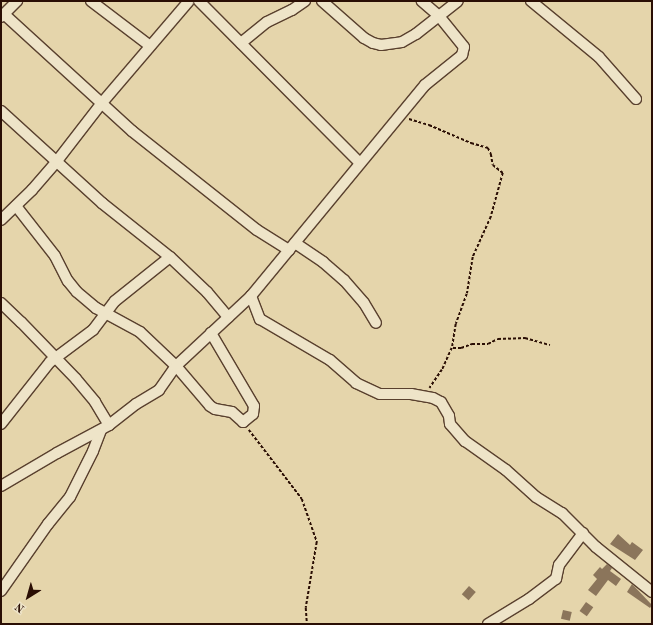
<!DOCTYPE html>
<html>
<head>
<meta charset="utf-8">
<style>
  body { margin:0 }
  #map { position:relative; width:653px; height:625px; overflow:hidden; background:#e5d5ab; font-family:"Old Standard TT",serif }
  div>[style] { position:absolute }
  .building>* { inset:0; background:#8b755b; transform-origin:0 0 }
  .path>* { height:1.5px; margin-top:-0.75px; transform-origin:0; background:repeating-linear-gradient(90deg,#2a0e04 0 3px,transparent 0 5px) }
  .roads { filter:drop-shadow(1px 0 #59402e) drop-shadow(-1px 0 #59402e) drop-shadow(0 1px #59402e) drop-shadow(0 -1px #59402e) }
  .minor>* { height:10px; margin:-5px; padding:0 5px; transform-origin:5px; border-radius:5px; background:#eee4c8 }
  span { translate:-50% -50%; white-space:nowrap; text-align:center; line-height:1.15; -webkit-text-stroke:3.5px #eee4c8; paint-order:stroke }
  .frame { position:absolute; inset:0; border:2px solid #2a0e04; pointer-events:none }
  .north { position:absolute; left:8px; top:577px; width:40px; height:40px; -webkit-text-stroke:3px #eee4c8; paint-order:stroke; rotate:217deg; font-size:11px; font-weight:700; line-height:16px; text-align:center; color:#2a0e04 }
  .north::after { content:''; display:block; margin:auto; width:14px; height:18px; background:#2a0e04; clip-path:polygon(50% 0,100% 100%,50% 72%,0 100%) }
</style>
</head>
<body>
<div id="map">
  <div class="building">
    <i style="clip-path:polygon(618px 534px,630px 545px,632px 542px,643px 550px,635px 560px,610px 544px)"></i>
    <i style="clip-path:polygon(607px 564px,612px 568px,610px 571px,621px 579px,616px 586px,608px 580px,596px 596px,588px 590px,597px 579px,593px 575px,600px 567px,602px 569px)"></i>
    <i style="clip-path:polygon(632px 584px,652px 605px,650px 608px,627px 592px)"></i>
    <i style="left:469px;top:586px;width:9px;height:11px;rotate:41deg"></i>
    <i style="left:586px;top:602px;width:9px;height:11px;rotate:36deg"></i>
    <i style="left:563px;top:610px;width:9px;height:9px;rotate:13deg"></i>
  </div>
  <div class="path">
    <i style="left:409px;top:119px;width:21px;rotate:17deg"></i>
    <i style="left:429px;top:125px;width:46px;rotate:23.2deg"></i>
    <i style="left:471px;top:143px;width:18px;rotate:16deg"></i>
    <i style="left:488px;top:148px;width:7px;rotate:63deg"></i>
    <i style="left:491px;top:154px;width:11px;rotate:80deg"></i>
    <i style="left:493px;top:165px;width:13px;rotate:39deg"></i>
    <i style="left:503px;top:173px;width:46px;rotate:105.3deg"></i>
    <i style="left:491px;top:217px;width:44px;rotate:114.2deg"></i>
    <i style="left:473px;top:257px;width:37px;rotate:99deg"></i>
    <i style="left:467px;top:294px;width:32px;rotate:110deg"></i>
    <i style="left:456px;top:324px;width:24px;rotate:99deg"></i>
    <i style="left:452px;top:348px;width:24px;rotate:114deg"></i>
    <i style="left:442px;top:370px;width:22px;rotate:124deg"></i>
    <i style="left:453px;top:348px;width:8px"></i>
    <i style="left:461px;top:348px;width:12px;rotate:-20deg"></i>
    <i style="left:472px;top:344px;width:16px"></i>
    <i style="left:488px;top:344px;width:11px;rotate:-27deg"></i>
    <i style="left:498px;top:339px;width:27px;rotate:-2deg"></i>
    <i style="left:525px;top:338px;width:26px;rotate:16deg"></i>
    <i style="left:249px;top:430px;width:87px;rotate:52.5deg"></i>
    <i style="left:302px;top:499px;width:46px;rotate:70.8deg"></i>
    <i style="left:317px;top:542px;width:67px;rotate:99.5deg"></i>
    <i style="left:306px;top:608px;width:16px;rotate:86deg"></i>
  </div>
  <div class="roads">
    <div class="minor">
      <i style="left:91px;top:1px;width:74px;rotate:37.3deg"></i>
      <i style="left:199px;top:1px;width:228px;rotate:45.2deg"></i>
      <i style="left:322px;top:1px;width:56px;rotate:41.4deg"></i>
      <i style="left:364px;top:38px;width:10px;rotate:29deg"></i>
      <i style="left:373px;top:43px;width:8px;rotate:14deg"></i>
      <i style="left:381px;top:45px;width:21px;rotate:-8deg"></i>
      <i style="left:402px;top:42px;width:16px;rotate:-30deg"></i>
      <i style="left:416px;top:34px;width:53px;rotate:-38.2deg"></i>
      <i style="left:531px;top:1px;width:88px;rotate:39.5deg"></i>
      <i style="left:599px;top:57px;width:56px;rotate:48.6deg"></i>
      <i style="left:5px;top:15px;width:172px;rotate:42.4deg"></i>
      <i style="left:132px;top:131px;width:159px;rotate:38.4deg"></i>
      <i style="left:257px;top:230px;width:38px;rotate:32deg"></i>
      <i style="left:1px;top:17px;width:23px;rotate:-45deg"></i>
      <i style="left:241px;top:43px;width:33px;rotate:-39deg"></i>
      <i style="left:267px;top:22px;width:28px;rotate:-26deg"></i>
      <i style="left:292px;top:10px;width:16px;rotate:-35deg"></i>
      <i style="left:1px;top:111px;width:137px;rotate:42.3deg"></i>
      <i style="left:102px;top:203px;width:87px;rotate:38.5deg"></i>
      <i style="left:170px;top:257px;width:51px;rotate:43.4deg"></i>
      <i style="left:207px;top:292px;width:33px;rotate:50deg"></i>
      <i style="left:16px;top:206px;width:63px;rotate:52deg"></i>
      <i style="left:55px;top:256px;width:28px;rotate:63deg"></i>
      <i style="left:68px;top:281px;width:14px;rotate:51deg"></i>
      <i style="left:77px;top:292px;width:25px;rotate:40deg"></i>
      <i style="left:96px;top:308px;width:50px;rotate:28.6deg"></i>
      <i style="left:140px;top:332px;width:50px;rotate:43.4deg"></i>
      <i style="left:176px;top:366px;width:52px;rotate:49.6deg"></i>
      <i style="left:210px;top:406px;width:6px;rotate:31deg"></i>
      <i style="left:215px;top:409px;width:17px;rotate:10deg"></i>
      <i style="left:232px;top:412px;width:15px;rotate:42deg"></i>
      <i style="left:243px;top:422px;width:13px;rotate:-39deg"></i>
      <i style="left:253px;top:414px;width:8px;rotate:-83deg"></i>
      <i style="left:254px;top:406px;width:85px;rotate:-120.5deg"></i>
      <i style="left:1px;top:220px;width:43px;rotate:-44.1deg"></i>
      <i style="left:32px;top:190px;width:38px;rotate:-49deg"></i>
      <i style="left:57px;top:161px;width:72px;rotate:-52.3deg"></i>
      <i style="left:101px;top:104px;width:135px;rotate:-49.5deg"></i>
      <i style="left:295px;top:243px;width:34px;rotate:34deg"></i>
      <i style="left:323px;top:262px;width:28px;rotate:41deg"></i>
      <i style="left:344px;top:280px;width:30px;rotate:49deg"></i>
      <i style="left:364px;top:303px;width:23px;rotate:59deg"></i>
      <i style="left:251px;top:296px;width:25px;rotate:69deg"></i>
      <i style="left:260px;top:319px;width:81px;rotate:30.4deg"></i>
      <i style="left:330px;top:360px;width:35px;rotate:41deg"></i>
      <i style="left:356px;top:383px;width:26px;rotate:25deg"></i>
      <i style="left:380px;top:394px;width:31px"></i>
      <i style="left:411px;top:394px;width:22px;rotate:10deg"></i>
      <i style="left:433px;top:398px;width:9px;rotate:27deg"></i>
      <i style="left:441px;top:402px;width:16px;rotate:60deg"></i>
      <i style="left:449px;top:416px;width:8px;rotate:83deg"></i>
      <i style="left:450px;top:424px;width:23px;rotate:49deg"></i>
      <i style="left:465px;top:441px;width:50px;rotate:35.3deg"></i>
      <i style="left:506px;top:470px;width:40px;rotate:42deg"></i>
      <i style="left:536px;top:497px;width:31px;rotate:32deg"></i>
      <i style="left:562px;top:513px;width:48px;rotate:45deg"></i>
      <i style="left:596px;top:547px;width:72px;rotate:38.8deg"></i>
      <i style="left:1px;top:303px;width:28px;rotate:44deg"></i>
      <i style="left:21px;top:322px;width:79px;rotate:46deg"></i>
      <i style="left:76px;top:379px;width:30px;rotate:50deg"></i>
      <i style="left:95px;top:402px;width:27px;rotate:59deg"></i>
      <i style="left:1px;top:424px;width:79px;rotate:-51.7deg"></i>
      <i style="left:50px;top:362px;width:54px;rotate:-36.7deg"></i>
      <i style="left:93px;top:330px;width:36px;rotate:-53deg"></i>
      <i style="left:115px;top:301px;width:70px;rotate:-38.7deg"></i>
      <i style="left:1px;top:486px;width:65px;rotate:-30.5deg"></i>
      <i style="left:57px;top:453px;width:59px;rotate:-28.3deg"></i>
      <i style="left:109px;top:425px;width:34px;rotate:-38deg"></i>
      <i style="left:136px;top:404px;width:27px;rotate:-31deg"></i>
      <i style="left:159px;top:390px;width:29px;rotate:-55deg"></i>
      <i style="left:176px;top:366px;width:103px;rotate:-43deg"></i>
      <i style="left:251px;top:296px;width:273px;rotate:-50.5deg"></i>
      <i style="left:425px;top:85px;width:48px;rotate:-39deg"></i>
      <i style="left:462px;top:55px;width:8px;rotate:-76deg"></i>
      <i style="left:464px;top:47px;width:40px;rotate:-129deg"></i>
      <i style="left:439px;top:16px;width:23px;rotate:-139deg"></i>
      <i style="left:1px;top:591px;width:82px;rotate:-55deg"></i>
      <i style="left:48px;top:524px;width:35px;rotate:-51deg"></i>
      <i style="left:70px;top:497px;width:51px;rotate:-63.4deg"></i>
      <i style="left:93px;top:451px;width:22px;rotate:-69deg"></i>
      <i style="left:488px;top:624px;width:48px;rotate:-31.4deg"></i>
      <i style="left:529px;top:599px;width:34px;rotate:-37deg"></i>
      <i style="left:556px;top:579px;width:14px;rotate:-78deg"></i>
      <i style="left:559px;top:565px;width:40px;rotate:-53deg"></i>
    </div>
  </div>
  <div class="frame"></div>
  <div class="north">N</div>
</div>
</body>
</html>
